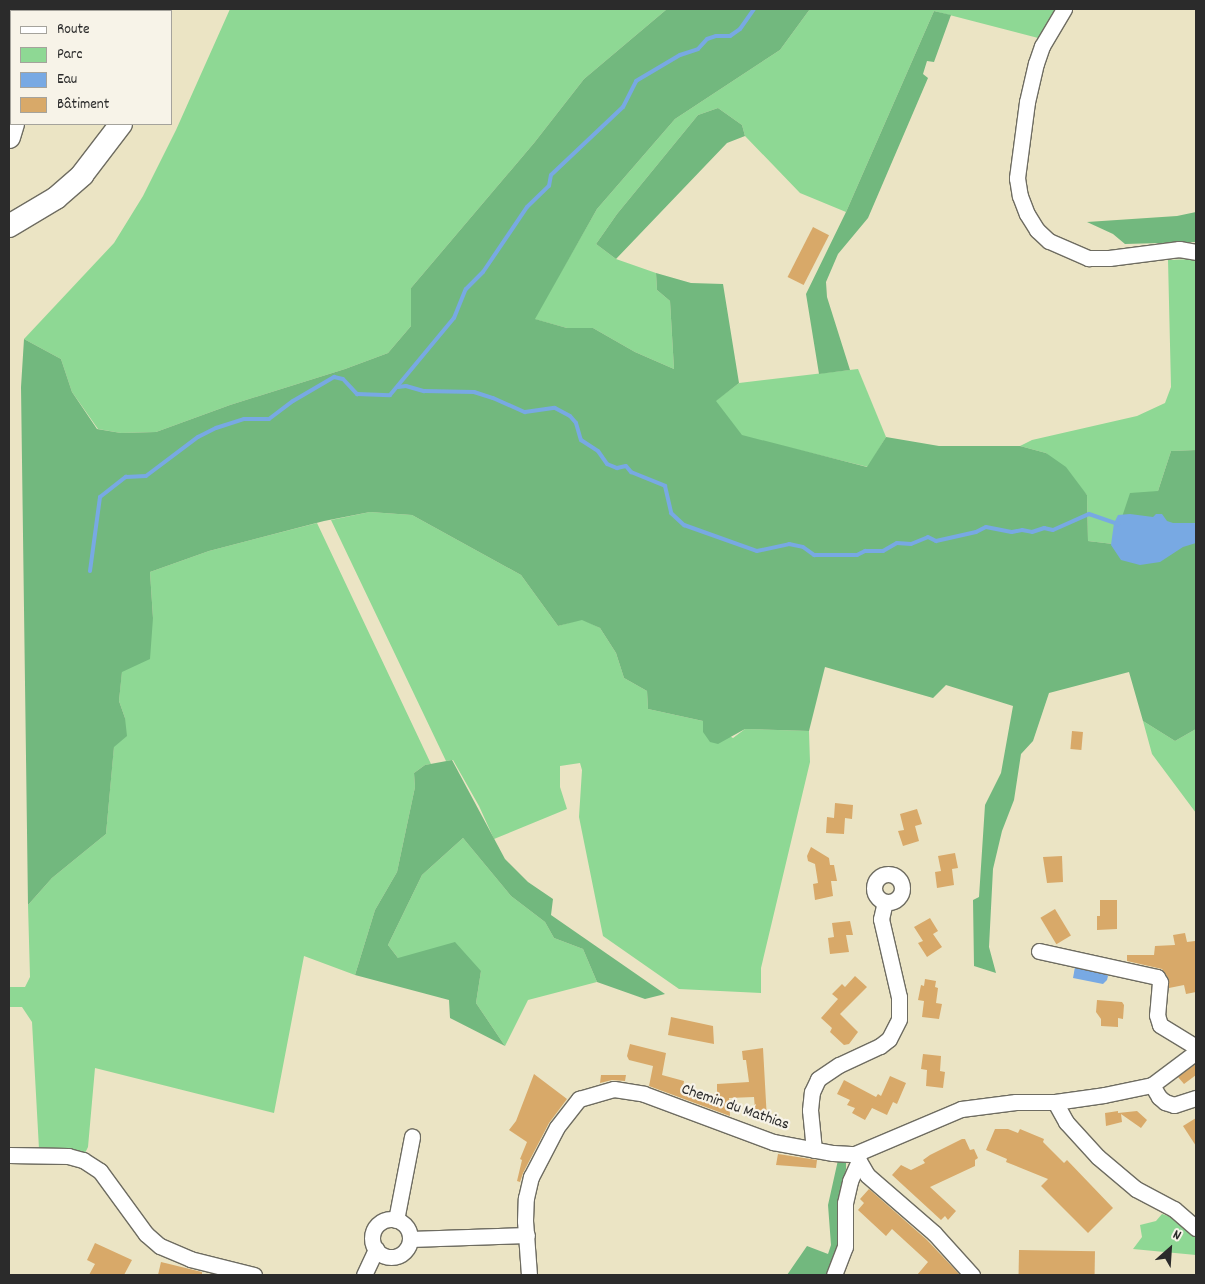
<!DOCTYPE html>
<html>
<head>
<meta charset="utf-8">
<style>
  body { margin:0 }
  #map { position:relative; width:1205px; height:1284px; overflow:hidden; background:#ebe4c4; font-family:Dekko,sans-serif }
  div>[style] { position:absolute }
  .green>* { inset:0; background:#8ed894 }
  .forest>* { inset:0; background:#72b87e }
  .water>* { inset:0; background:#78a9e3 }
  .stream>* { height:4px; margin:-2px; padding:0 2px; transform-origin:2px; border-radius:2px; background:#78a9e3 }
  .building>* { inset:0; background:#d8a969; transform-origin:0 0 }
  .roads { filter:drop-shadow(1px 0 #6e6c61) drop-shadow(-1px 0 #6e6c61) drop-shadow(0 1px #6e6c61) drop-shadow(0 -1px #6e6c61) }
  .minor>* { height:15px; margin:-7.5px; padding:0 7.5px; transform-origin:7.5px; border-radius:7.5px; background:#fff }
  .minor>.ring { margin:-7.5px; padding:0; box-sizing:content-box; background:none; border:15px solid #fff; border-radius:50% }
  .highway>* { height:22px; margin:-11px; padding:0 11px; transform-origin:11px; border-radius:11px; background:#fff }
  span { translate:-50% -50%; white-space:nowrap; text-align:center; line-height:1.15; -webkit-text-stroke:4.5px #f7f3e8; paint-order:stroke }
  .street-label { font-size:16px; color:#2b2b2b }
  .frame { position:absolute; inset:0; border:10px solid #2b2b2b; pointer-events:none }
  .legend { position:absolute; left:10px; top:10px; width:162px; height:115px; box-sizing:border-box; background:#f7f3e8; border:1px solid #a5a39c; margin:0; padding:6px 9px; list-style:none; font-size:15px; color:#2b2b2b }
  .legend li { display:flex; align-items:center; gap:10px; height:25px }
  .legend b { width:25px; border:1px solid #a5a39c }
  .north { position:absolute; left:1145px; top:1224px; width:50px; height:50px; -webkit-text-stroke:4px #f7f3e8; paint-order:stroke; rotate:26deg; font-size:14px; font-weight:700; line-height:20px; text-align:center; color:#2b2b2b }
  .north::after { content:''; display:block; margin:auto; width:18px; height:22px; background:#2b2b2b; clip-path:polygon(50% 0,100% 100%,50% 72%,0 100%) }
</style>
</head>
<body>
<div id="map">
  <div class="green">
    <i style="clip-path:polygon(230px 9px,667px 9px,584px 79px,534px 143px,411px 288px,411px 326px,388px 353px,345px 369px,230px 405px,156px 432px,121px 433px,98px 429px,72px 392px,61px 359px,24px 339px,114px 243px,143px 196px,176px 130px)"></i>
    <i style="clip-path:polygon(810px 9px,1059px 9px,1042px 39px,934px 11px,846px 212px,800px 193px,745px 136px,742px 125px,718px 108px,698px 115px,617px 214px,596px 244px,616px 259px,656px 273px,657px 290px,670px 301px,674px 369px,635px 352px,593px 328px,567px 328px,534px 319px,597px 209px,675px 119px,780px 50px)"></i>
    <i style="clip-path:polygon(1194px 259px,1196px 260px,1196px 450px,1171px 451px,1158px 491px,1113px 544px,1088px 541px,1087px 495px,1046px 453px,1020px 446px,1032px 440px,1137px 416px,1165px 403px,1171px 387px,1168px 260px)"></i>
    <i style="clip-path:polygon(858px 369px,886px 437px,868px 467px,742px 436px,715px 401px,739px 383px)"></i>
    <i style="clip-path:polygon(370px 512px,412px 515px,521px 575px,558px 626px,582px 619px,600px 628px,616px 653px,624px 678px,647px 691px,648px 709px,703px 721px,733px 738px,745px 729px,809px 731px,810px 762px,761px 968px,761px 993px,679px 989px,603px 936px,579px 817px,582px 770px,580px 763px,560px 766px,560px 787px,567px 809px,494px 839px,479px 806px,453px 760px,446px 761px,331px 520px)"></i>
    <i style="clip-path:polygon(317px 523px,431px 764px,425px 765px,414px 773px,415px 787px,397px 872px,375px 910px,355px 975px,304px 956px,274px 1113px,95px 1068px,88px 1147px,85px 1153px,39px 1149px,32px 1022px,22px 1007px,9px 1007px,9px 987px,25px 987px,30px 977px,28px 905px,52px 878px,106px 834px,114px 746px,125px 718px,119px 701px,122px 671px,153px 618px,150px 572px,209px 551px)"></i>
    <i style="clip-path:polygon(1143px 721px,1175px 741px,1196px 729px,1196px 813px,1152px 754px)"></i>
    <i style="clip-path:polygon(463px 838px,511px 896px,545px 922px,554px 938px,583px 949px,597px 982px,528px 1000px,505px 1046px,476px 1003px,481px 971px,398px 958px,388px 945px,422px 875px)"></i>
    <i style="clip-path:polygon(1162px 1214px,1180px 1220px,1196px 1234px,1196px 1255px,1133px 1249px,1142px 1237px,1140px 1225px,1156px 1221px)"></i>
  </div>
  <div class="forest">
    <i style="clip-path:polygon(667px 9px,810px 9px,780px 50px,675px 119px,597px 209px,535px 319px,567px 328px,593px 328px,635px 352px,674px 369px,670px 301px,657px 290px,656px 273px,691px 283px,723px 284px,739px 383px,716px 401px,742px 435px,867px 467px,886px 437px,939px 446px,1020px 446px,1046px 453px,1066px 467px,1087px 495px,1088px 541px,1113px 544px,1130px 493px,1158px 491px,1171px 451px,1196px 450px,1196px 729px,1175px 741px,1143px 721px,1129px 672px,1049px 693px,1033px 741px,1021px 754px,1014px 800px,1002px 831px,993px 869px,989px 947px,996px 973px,974px 966px,973px 900px,979px 897px,985px 805px,1001px 773px,1013px 706px,946px 685px,933px 698px,825px 667px,809px 731px,745px 729px,718px 744px,710px 742px,703px 732px,703px 721px,648px 709px,647px 691px,624px 678px,616px 653px,600px 628px,582px 620px,558px 626px,521px 575px,412px 515px,370px 512px,324px 521px,209px 551px,150px 572px,153px 618px,150px 659px,122px 672px,119px 701px,125px 718px,127px 736px,114px 747px,106px 834px,52px 878px,28px 905px,21px 387px,24px 339px,61px 359px,72px 392px,97px 429px,121px 433px,156px 432px,230px 405px,345px 369px,388px 353px,411px 326px,411px 288px,534px 143px,584px 79px)"></i>
    <i style="clip-path:polygon(934px 11px,951px 15px,934px 62px,927px 61px,923px 74px,928px 78px,868px 218px,838px 254px,826px 282px,827px 297px,850px 370px,819px 374px,806px 294px,846px 212px)"></i>
    <i style="clip-path:polygon(718px 108px,742px 125px,745px 136px,727px 143px,616px 259px,596px 244px,617px 214px,698px 115px)"></i>
    <i style="clip-path:polygon(1196px 212px,1196px 242px,1125px 244px,1113px 234px,1087px 222px,1177px 216px)"></i>
    <i style="clip-path:polygon(452px 760px,505px 859px,528px 882px,553px 899px,551px 915px,665px 994px,645px 999px,597px 982px,583px 949px,554px 938px,545px 922px,511px 896px,463px 838px,422px 875px,388px 945px,398px 958px,455px 942px,481px 971px,476px 1003px,505px 1046px,450px 1018px,449px 1000px,355px 975px,375px 910px,397px 872px,415px 787px,414px 773px,425px 765px)"></i>
    <i style="clip-path:polygon(838px 1160px,846px 1163px,846px 1169px,843px 1186px,841px 1236px,826px 1275px,787px 1275px,807px 1246px,828px 1254px,831px 1245px,828px 1205px)"></i>
  </div>
  <div class="water">
    <i style="clip-path:polygon(1130px 514px,1153px 517px,1156px 514px,1162px 514px,1167px 521px,1173px 523px,1196px 523px,1196px 543px,1183px 547px,1160px 562px,1140px 565px,1121px 560px,1111px 545px,1114px 523px,1118px 515px)"></i>
    <i style="clip-path:polygon(1075px 967px,1105px 973px,1108px 976px,1107px 980px,1103px 984px,1073px 978px)"></i>
  </div>
  <div class="stream">
    <i style="left:398px;top:387px;width:8px;rotate:-7deg"></i>
    <i style="left:406px;top:386px;width:19px;rotate:16deg"></i>
    <i style="left:424px;top:391px;width:50px;rotate:1.1deg"></i>
    <i style="left:474px;top:392px;width:20px;rotate:18deg"></i>
    <i style="left:493px;top:398px;width:35px;rotate:24deg"></i>
    <i style="left:525px;top:412px;width:30px;rotate:-8deg"></i>
    <i style="left:555px;top:408px;width:17px;rotate:28deg"></i>
    <i style="left:570px;top:416px;width:9px;rotate:49deg"></i>
    <i style="left:576px;top:423px;width:18px;rotate:74deg"></i>
    <i style="left:581px;top:440px;width:20px;rotate:33deg"></i>
    <i style="left:598px;top:451px;width:16px;rotate:55deg"></i>
    <i style="left:607px;top:464px;width:11px;rotate:22deg"></i>
    <i style="left:617px;top:468px;width:9px;rotate:-13deg"></i>
    <i style="left:626px;top:466px;width:8px;rotate:50deg"></i>
    <i style="left:631px;top:472px;width:37px;rotate:22deg"></i>
    <i style="left:665px;top:486px;width:28px;rotate:77deg"></i>
    <i style="left:671px;top:513px;width:18px;rotate:43deg"></i>
    <i style="left:684px;top:525px;width:77px;rotate:19.6deg"></i>
    <i style="left:757px;top:551px;width:33px;rotate:-12deg"></i>
    <i style="left:789px;top:544px;width:14px;rotate:12deg"></i>
    <i style="left:803px;top:547px;width:14px;rotate:36deg"></i>
    <i style="left:814px;top:555px;width:43px"></i>
    <i style="left:857px;top:555px;width:9px;rotate:-27deg"></i>
    <i style="left:865px;top:551px;width:18px"></i>
    <i style="left:883px;top:551px;width:16px;rotate:-30deg"></i>
    <i style="left:897px;top:543px;width:14px;rotate:4deg"></i>
    <i style="left:911px;top:544px;width:18px;rotate:-22deg"></i>
    <i style="left:928px;top:537px;width:9px;rotate:27deg"></i>
    <i style="left:936px;top:541px;width:41px;rotate:-12.7deg"></i>
    <i style="left:976px;top:532px;width:11px;rotate:-27deg"></i>
    <i style="left:986px;top:527px;width:26px;rotate:11deg"></i>
    <i style="left:1012px;top:532px;width:10px;rotate:-11deg"></i>
    <i style="left:1022px;top:530px;width:10px;rotate:11deg"></i>
    <i style="left:1032px;top:532px;width:13px;rotate:-18deg"></i>
    <i style="left:1044px;top:528px;width:9px;rotate:13deg"></i>
    <i style="left:1053px;top:530px;width:39px;rotate:-24deg"></i>
    <i style="left:1089px;top:514px;width:31px;rotate:19deg"></i>
    <i style="left:90px;top:571px;width:75px;rotate:-82.3deg"></i>
    <i style="left:100px;top:497px;width:33px;rotate:-38deg"></i>
    <i style="left:126px;top:477px;width:20px;rotate:-3deg"></i>
    <i style="left:146px;top:476px;width:65px;rotate:-36.9deg"></i>
    <i style="left:198px;top:437px;width:20px;rotate:-27deg"></i>
    <i style="left:216px;top:428px;width:29px;rotate:-18deg"></i>
    <i style="left:244px;top:419px;width:25px"></i>
    <i style="left:269px;top:419px;width:30px;rotate:-37deg"></i>
    <i style="left:293px;top:401px;width:48px;rotate:-30.3deg"></i>
    <i style="left:334px;top:377px;width:9px;rotate:13deg"></i>
    <i style="left:343px;top:379px;width:21px;rotate:47deg"></i>
    <i style="left:357px;top:394px;width:33px;rotate:2deg"></i>
    <i style="left:390px;top:395px;width:100px;rotate:-50.3deg"></i>
    <i style="left:454px;top:318px;width:31px;rotate:-68deg"></i>
    <i style="left:466px;top:289px;width:24px;rotate:-45deg"></i>
    <i style="left:483px;top:272px;width:78px;rotate:-55.9deg"></i>
    <i style="left:527px;top:207px;width:30px;rotate:-44deg"></i>
    <i style="left:549px;top:186px;width:11px;rotate:-80deg"></i>
    <i style="left:551px;top:175px;width:99px;rotate:-43.4deg"></i>
    <i style="left:623px;top:107px;width:29px;rotate:-63deg"></i>
    <i style="left:636px;top:81px;width:51px;rotate:-30.6deg"></i>
    <i style="left:680px;top:55px;width:19px;rotate:-18deg"></i>
    <i style="left:698px;top:49px;width:13px;rotate:-48deg"></i>
    <i style="left:707px;top:39px;width:9px;rotate:-18deg"></i>
    <i style="left:716px;top:36px;width:14px"></i>
    <i style="left:730px;top:36px;width:12px;rotate:-35deg"></i>
    <i style="left:740px;top:29px;width:24px;rotate:-55deg"></i>
  </div>
  <div class="building">
    <i style="left:813px;top:227px;width:18px;height:56px;rotate:27deg"></i>
    <i style="left:1072px;top:731px;width:11px;height:18px;rotate:5deg"></i>
    <i style="clip-path:polygon(835px 803px,853px 805px,852px 819px,845px 818px,844px 834px,826px 833px,827px 817px,834px 818px)"></i>
    <i style="clip-path:polygon(917px 809px,922px 824px,915px 826px,919px 841px,903px 846px,898px 831px,904px 830px,900px 814px)"></i>
    <i style="clip-path:polygon(811px 847px,829px 858px,830px 865px,834px 865px,837px 881px,831px 881px,833px 896px,815px 900px,813px 884px,818px 883px,815px 864px,808px 861px,807px 856px)"></i>
    <i style="clip-path:polygon(955px 853px,958px 868px,952px 869px,954px 885px,937px 888px,935px 872px,941px 871px,938px 856px)"></i>
    <i style="clip-path:polygon(1062px 856px,1063px 882px,1047px 883px,1043px 857px)"></i>
    <i style="clip-path:polygon(1100px 900px,1117px 900px,1117px 929px,1097px 930px,1097px 916px,1100px 916px)"></i>
    <i style="left:1055px;top:909px;width:31px;height:17px;rotate:59deg"></i>
    <i style="clip-path:polygon(930px 918px,938px 931px,933px 934px,942px 947px,927px 957px,918px 943px,923px 941px,914px 927px)"></i>
    <i style="clip-path:polygon(850px 921px,853px 935px,846px 935px,849px 952px,830px 954px,828px 938px,834px 937px,832px 923px)"></i>
    <i style="clip-path:polygon(1185px 933px,1187px 942px,1195px 941px,1196px 992px,1186px 994px,1184px 985px,1169px 988px,1168px 978px,1162px 969px,1127px 961px,1127px 955px,1154px 955px,1155px 946px,1175px 945px,1173px 935px)"></i>
    <i style="clip-path:polygon(855px 976px,867px 987px,840px 1014px,858px 1032px,849px 1044px,844px 1045px,830px 1032px,832px 1028px,821px 1018px,838px 999px,832px 994px,842px 984px,845px 987px)"></i>
    <i style="clip-path:polygon(925px 979px,936px 981px,935px 987px,938px 988px,936px 1003px,942px 1004px,939px 1019px,922px 1017px,924px 1001px,918px 1000px,921px 985px,924px 986px)"></i>
    <i style="clip-path:polygon(1097px 1000px,1122px 1002px,1124px 1005px,1123px 1019px,1118px 1018px,1118px 1027px,1101px 1026px,1101px 1019px,1096px 1012px)"></i>
    <i style="clip-path:polygon(671px 1017px,713px 1026px,714px 1044px,668px 1035px)"></i>
    <i style="clip-path:polygon(630px 1044px,666px 1053px,662px 1075px,684px 1081px,682px 1094px,714px 1104px,714px 1094px,717px 1094px,717px 1084px,749px 1082px,746px 1060px,743px 1060px,742px 1051px,763px 1048px,767px 1120px,756px 1120px,754px 1097px,729px 1098px,730px 1116px,649px 1086px,653px 1066px,629px 1060px,627px 1056px)"></i>
    <i style="clip-path:polygon(923px 1054px,941px 1056px,940px 1071px,945px 1072px,943px 1088px,926px 1086px,927px 1070px,921px 1069px)"></i>
    <i style="clip-path:polygon(1196px 1064px,1196px 1075px,1184px 1084px,1178px 1077px)"></i>
    <i style="clip-path:polygon(534px 1074px,567px 1099px,549px 1123px,523px 1173px,520px 1182px,517px 1181px,522px 1160px,520px 1159px,527px 1142px,509px 1130px,516px 1121px)"></i>
    <i style="clip-path:polygon(601px 1075px,626px 1075px,625px 1081px,612px 1080px,600px 1083px)"></i>
    <i style="clip-path:polygon(890px 1076px,906px 1083px,897px 1104px,893px 1102px,887px 1115px,872px 1108px,865px 1120px,852px 1113px,855px 1108px,847px 1105px,850px 1100px,837px 1094px,844px 1080px,876px 1097px,878px 1094px,881px 1096px)"></i>
    <i style="clip-path:polygon(1118px 1111px,1118px 1113px,1137px 1111px,1147px 1120px,1141px 1128px,1121px 1114px,1122px 1122px,1106px 1126px,1105px 1113px)"></i>
    <i style="clip-path:polygon(1196px 1118px,1196px 1146px,1183px 1126px)"></i>
    <i style="clip-path:polygon(995px 1129px,1008px 1129px,1018px 1133px,1020px 1129px,1044px 1139px,1043px 1142px,1064px 1163px,1067px 1160px,1113px 1208px,1088px 1233px,1041px 1186px,1048px 1179px,1006px 1162px,1007px 1159px,986px 1150px)"></i>
    <i style="clip-path:polygon(962px 1139px,965px 1139px,970px 1150px,974px 1149px,978px 1158px,975px 1160px,975px 1166px,930px 1187px,956px 1211px,948px 1220px,945px 1216px,941px 1220px,892px 1175px,901px 1165px,911px 1170px,925px 1163px,923px 1160px,930px 1155px)"></i>
    <i style="clip-path:polygon(778px 1154px,817px 1160px,816px 1168px,776px 1165px)"></i>
    <i style="clip-path:polygon(869px 1189px,927px 1240px,960px 1275px,917px 1275px,928px 1262px,892px 1229px,886px 1236px,858px 1210px,864px 1203px,860px 1199px)"></i>
    <i style="clip-path:polygon(95px 1243px,132px 1260px,124px 1275px,89px 1275px,95px 1264px,87px 1260px)"></i>
    <i style="left:1019px;top:1250px;width:76px;height:25px;rotate:1deg"></i>
    <i style="clip-path:polygon(161px 1262px,202px 1272px,202px 1275px,158px 1275px)"></i>
  </div>
  <div class="roads">
    <div class="minor">
      <i style="left:1064px;top:9px;width:43px;rotate:120.7deg"></i>
      <i style="left:1042px;top:46px;width:18px;rotate:109deg"></i>
      <i style="left:1036px;top:63px;width:40px;rotate:103deg"></i>
      <i style="left:1027px;top:102px;width:77px;rotate:97.5deg"></i>
      <i style="left:1017px;top:178px;width:18px;rotate:81deg"></i>
      <i style="left:1020px;top:196px;width:19px;rotate:69deg"></i>
      <i style="left:1027px;top:214px;width:19px;rotate:58deg"></i>
      <i style="left:1037px;top:230px;width:16px;rotate:43deg"></i>
      <i style="left:1049px;top:241px;width:43px;rotate:23.6deg"></i>
      <i style="left:1088px;top:258px;width:21px"></i>
      <i style="left:1109px;top:258px;width:71px;rotate:-7.3deg"></i>
      <i style="left:1179px;top:249px;width:17px;rotate:10deg"></i>
      <i class="ring" style="left:874px;top:874px;width:13px;height:13px"></i>
      <i style="left:1039px;top:951px;width:121px;rotate:12.4deg"></i>
      <i style="left:1157px;top:977px;width:6px;rotate:59deg"></i>
      <i style="left:1160px;top:982px;width:33px;rotate:95deg"></i>
      <i style="left:1157px;top:1015px;width:10px;rotate:73deg"></i>
      <i style="left:1160px;top:1025px;width:42px;rotate:31.4deg"></i>
      <i style="left:1152px;top:1085px;width:14px;rotate:60deg"></i>
      <i style="left:1159px;top:1097px;width:8px;rotate:40deg"></i>
      <i style="left:1165px;top:1102px;width:9px;rotate:18deg"></i>
      <i style="left:1174px;top:1105px;width:23px;rotate:-18deg"></i>
      <i style="left:1055px;top:1102px;width:23px;rotate:61deg"></i>
      <i style="left:1066px;top:1122px;width:47px;rotate:47.6deg"></i>
      <i style="left:1098px;top:1157px;width:50px;rotate:40.1deg"></i>
      <i style="left:1136px;top:1189px;width:43px;rotate:27.8deg"></i>
      <i style="left:1174px;top:1209px;width:29px;rotate:41deg"></i>
      <i style="left:814px;top:1150px;width:40px;rotate:-95.7deg"></i>
      <i style="left:810px;top:1110px;width:18px;rotate:-84deg"></i>
      <i style="left:812px;top:1092px;width:14px;rotate:-65deg"></i>
      <i style="left:818px;top:1079px;width:25px;rotate:-34deg"></i>
      <i style="left:839px;top:1065px;width:45px;rotate:-24.9deg"></i>
      <i style="left:880px;top:1046px;width:11px;rotate:-38deg"></i>
      <i style="left:889px;top:1039px;width:22px;rotate:-63deg"></i>
      <i style="left:899px;top:1019px;width:22px;rotate:-90deg"></i>
      <i style="left:899px;top:997px;width:80px;rotate:-103deg"></i>
      <i style="left:881px;top:919px;width:17px;rotate:-77deg"></i>
      <i style="left:855px;top:1154px;width:24px;rotate:60deg"></i>
      <i style="left:867px;top:1175px;width:89px;rotate:40.9deg"></i>
      <i style="left:934px;top:1233px;width:57px;rotate:47.9deg"></i>
      <i style="left:9px;top:1155px;width:59px;rotate:1deg"></i>
      <i style="left:68px;top:1156px;width:16px;rotate:15deg"></i>
      <i style="left:83px;top:1160px;width:20px;rotate:33deg"></i>
      <i style="left:100px;top:1171px;width:78px;rotate:53.9deg"></i>
      <i style="left:146px;top:1234px;width:18px;rotate:41deg"></i>
      <i style="left:160px;top:1246px;width:33px;rotate:23deg"></i>
      <i style="left:190px;top:1259px;width:66px;rotate:14deg"></i>
      <i class="ring" style="left:372px;top:1219px;width:23px;height:23px"></i>
      <i style="left:396px;top:1220px;width:85px;rotate:-79.1deg"></i>
      <i style="left:410px;top:1239px;width:117px;rotate:-2deg"></i>
      <i style="left:364px;top:1275px;width:29px;rotate:-65deg"></i>
      <i style="left:529px;top:1275px;width:54px;rotate:-94.2deg"></i>
      <i style="left:525px;top:1221px;width:23px;rotate:-88deg"></i>
      <i style="left:526px;top:1198px;width:22px;rotate:-77deg"></i>
      <i style="left:531px;top:1177px;width:56px;rotate:-62.5deg"></i>
      <i style="left:557px;top:1127px;width:36px;rotate:-52deg"></i>
      <i style="left:579px;top:1099px;width:36px;rotate:-16deg"></i>
      <i style="left:614px;top:1089px;width:30px;rotate:9deg"></i>
      <i style="left:644px;top:1094px;width:138px;rotate:20.4deg"></i>
      <i style="left:773px;top:1142px;width:61px;rotate:10.4deg"></i>
      <i style="left:833px;top:1153px;width:22px;rotate:3deg"></i>
      <i style="left:855px;top:1154px;width:115px;rotate:-23deg"></i>
      <i style="left:961px;top:1109px;width:55px;rotate:-7.3deg"></i>
      <i style="left:1016px;top:1102px;width:39px"></i>
      <i style="left:1055px;top:1102px;width:49px;rotate:-8.1deg"></i>
      <i style="left:1104px;top:1095px;width:49px;rotate:-11.8deg"></i>
      <i style="left:1152px;top:1085px;width:55px;rotate:-36.9deg"></i>
      <i style="left:834px;top:1275px;width:30px;rotate:-69deg"></i>
      <i style="left:845px;top:1247px;width:44px;rotate:-90deg"></i>
      <i style="left:845px;top:1203px;width:23px;rotate:-77deg"></i>
      <i style="left:850px;top:1181px;width:22px;rotate:-66deg"></i>
    </div>
    <div class="highway">
      <i style="left:39px;top:11px;width:2px;rotate:-90deg"></i>
      <i style="left:155px;top:11px;width:2px;rotate:-63deg"></i>
      <i style="left:9px;top:137px;width:14px;rotate:-73deg"></i>
      <i style="left:9px;top:226px;width:55px;rotate:-30.8deg"></i>
      <i style="left:56px;top:198px;width:35px;rotate:-41deg"></i>
      <i style="left:82px;top:175px;width:64px;rotate:-52.6deg"></i>
    </div>
  </div>
  <div class="street-label">
    <span style="left:735px;top:1108px;rotate:19deg">Chemin du Mathias</span>
  </div>
  <div class="frame"></div>
  <ul class="legend">
  <li><b style="height:6px;background:#fff"></b>Route</li>
  <li><b style="height:14px;background:#8ed894"></b>Parc</li>
  <li><b style="height:14px;background:#78a9e3"></b>Eau</li>
  <li><b style="height:14px;background:#d8a969"></b>Bâtiment</li>
  </ul>
  <div class="north">N</div>
</div>
</body>
</html>
